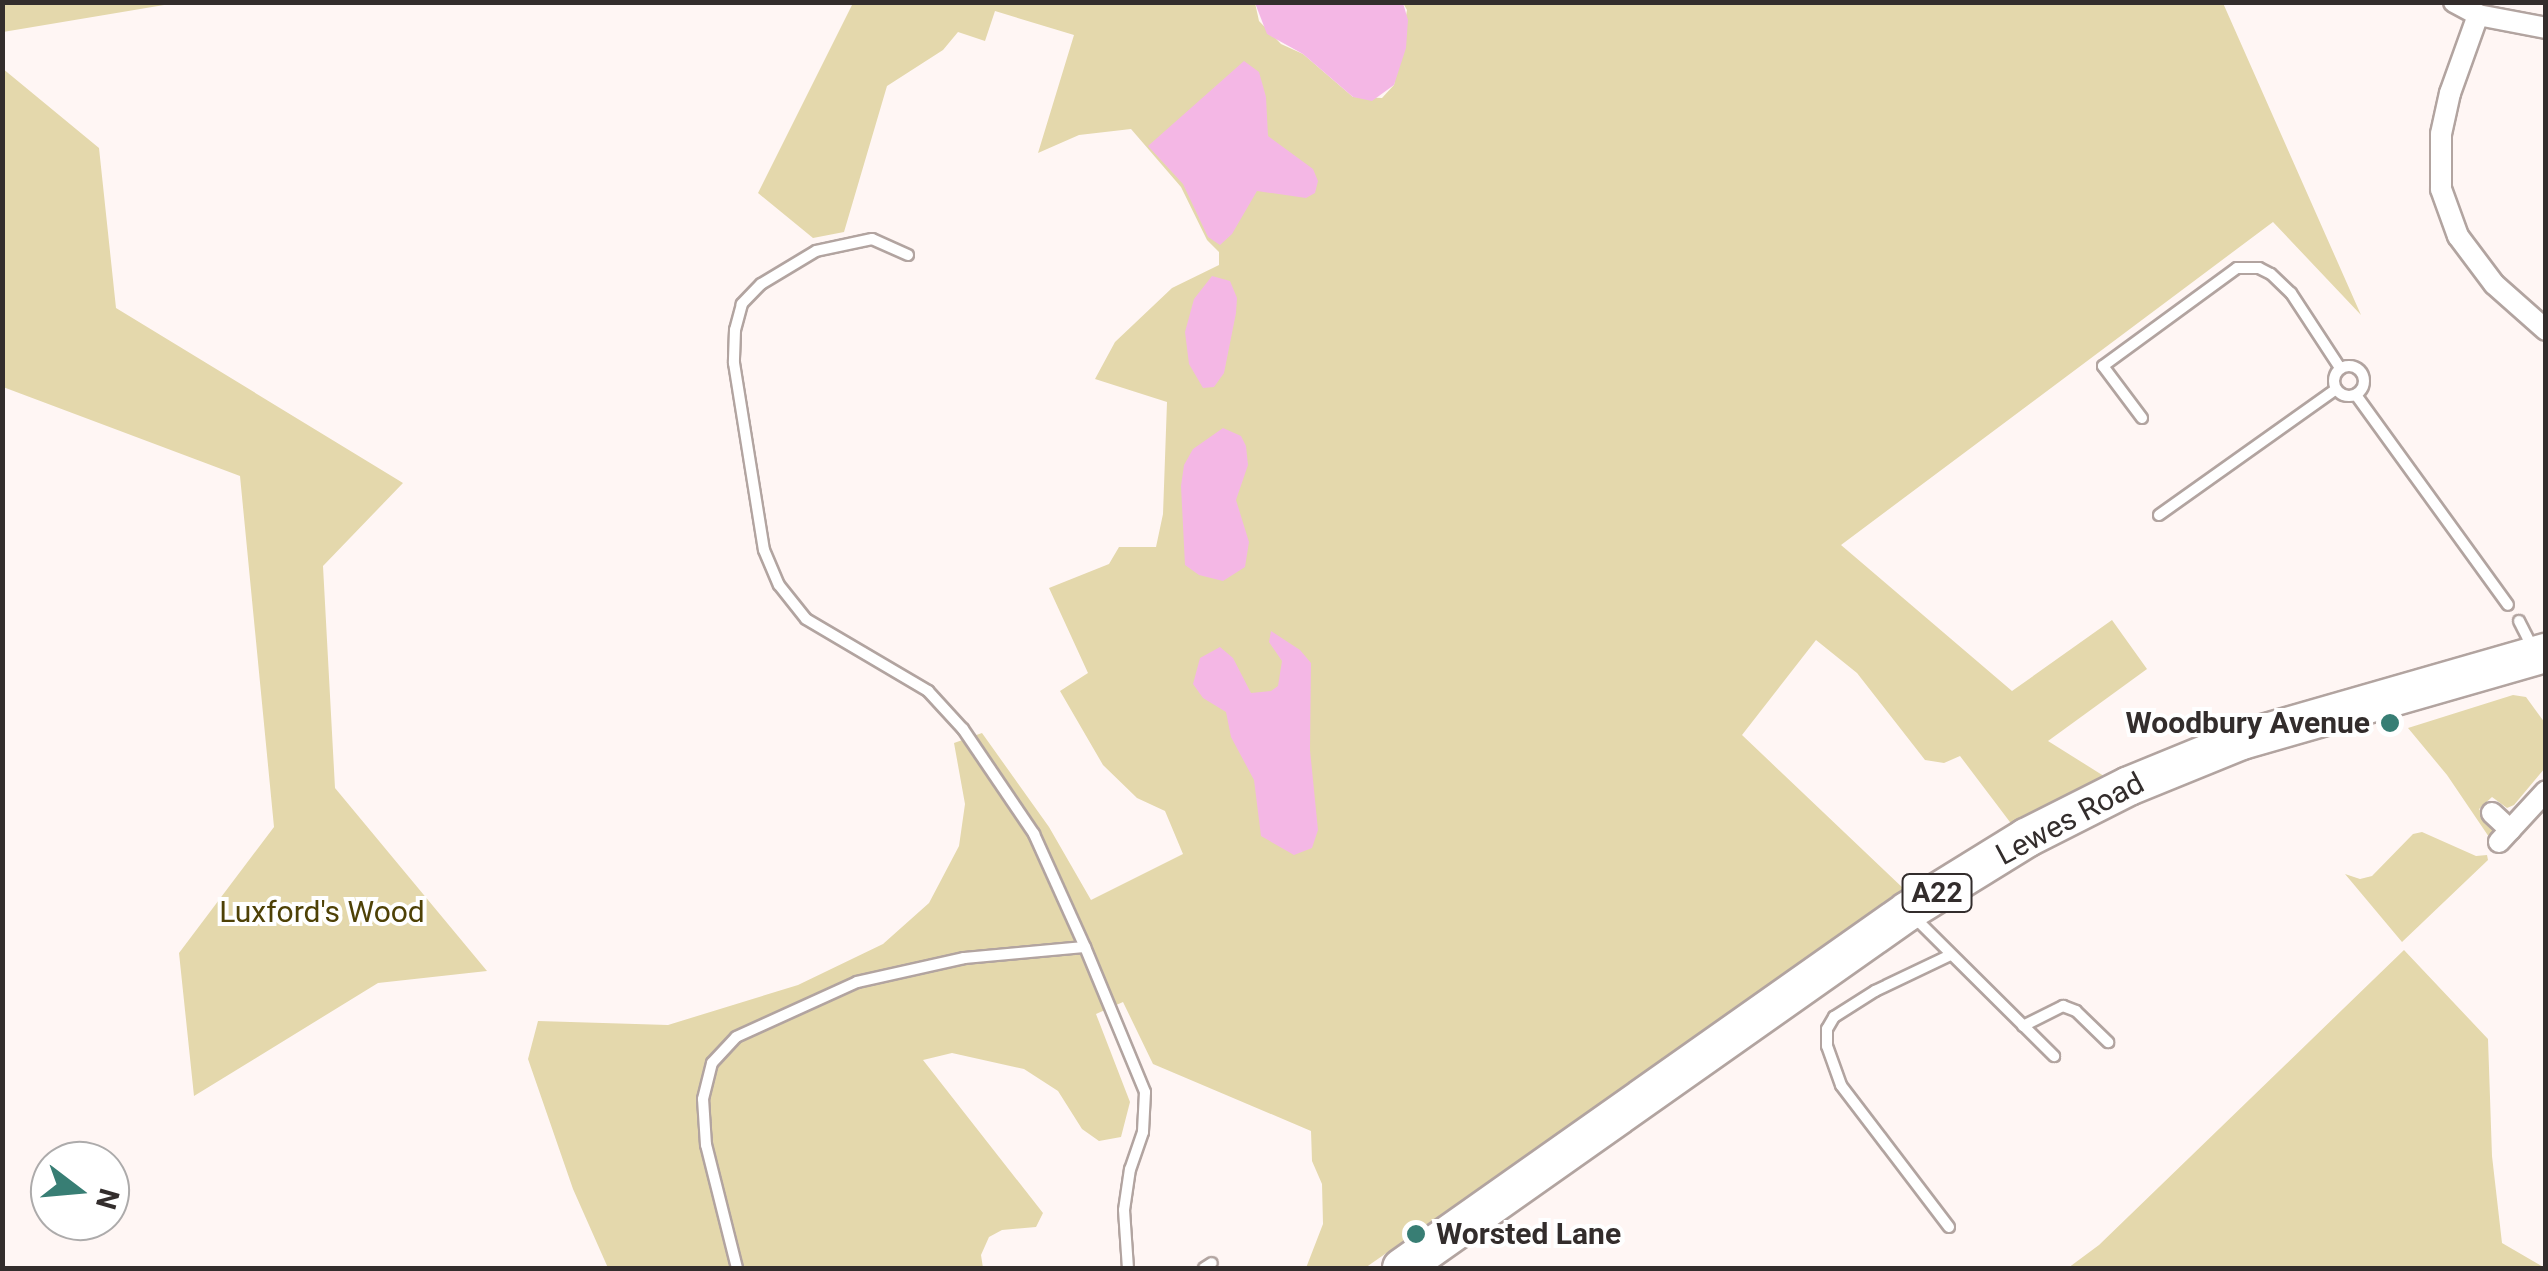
<!DOCTYPE html>
<html>
<head>
<meta charset="utf-8">
<style>
  body { margin:0 }
  #map { position:relative; width:2548px; height:1271px; overflow:hidden; background:#fff6f4; font-family:Roboto,sans-serif }
  div>[style] { position:absolute }
  .green>* { inset:0; background:#e4d8ac }
  .water>* { inset:0; background:#f4b7e5 }
  .roads { filter:drop-shadow(2px 0 #b2a4a0) drop-shadow(-2px 0 #b2a4a0) drop-shadow(0 2px #b2a4a0) drop-shadow(0 -2px #b2a4a0) }
  .lane>* { height:10px; margin:-5px; padding:0 5px; transform-origin:5px; border-radius:5px; background:#fff }
  .lane>.ring { margin:-5px; padding:0; box-sizing:content-box; background:none; border:10px solid #fff; border-radius:50% }
  .street>* { height:20px; margin:-10px; padding:0 10px; transform-origin:10px; border-radius:10px; background:#fff }
  .highway>* { height:38px; margin:-19px; padding:0 19px; transform-origin:19px; border-radius:19px; background:#fff }
  .dots>* { width:28px; height:28px; translate:-50% -50%; box-sizing:border-box; border:5px solid #fff; border-radius:50% }
  span { translate:-50% -50%; white-space:nowrap; text-align:center; line-height:1.15; -webkit-text-stroke:8px #fff; paint-order:stroke }
  .shield-label span { padding:2px 8px; background:#fff; border:2px solid; border-radius:8px; -webkit-text-stroke-width:0 }
  .shield-label { font-size:28px; color:#332d2c; font-weight:700 }
  .poi-label { font-size:30px; color:#332d2c; font-weight:700 }
  .right { translate:-100% -50%; text-align:right }
  .left { translate:0 -50%; text-align:left }
  .street-label { font-size:30px; color:#332d2c }
  .park-label { font-size:30px; color:#4e4106 }
  .frame { position:absolute; inset:0; border:5px solid #332d2c; pointer-events:none }
  .north { position:absolute; left:30px; top:1141px; width:100px; height:100px; box-sizing:border-box; background:#fff; border:2px solid #adabab; border-radius:50%; rotate:106deg; font-size:28px; font-weight:700; line-height:40px; text-align:center; color:#332d2c }
  .north::after { content:''; display:block; margin:auto; width:35px; height:45px; background:#387e74; clip-path:polygon(50% 0,100% 100%,50% 72%,0 100%) }
</style>
</head>
<body>
<div id="map">
  <div class="green">
    <i style="clip-path:polygon(3px 2px,176px 2px,176px 3px,3px 32px)"></i>
    <i style="clip-path:polygon(853px 3px,1255px 3px,1259px 21px,1281px 44px,1303px 54px,1353px 97px,1382px 98px,1394px 85px,1407px 10px,1403px 3px,2223px 3px,2361px 315px,2273px 222px,1841px 545px,2012px 691px,2112px 620px,2147px 669px,2048px 741px,2115px 783px,2016px 830px,1960px 756px,1944px 763px,1925px 760px,1857px 673px,1816px 640px,1742px 735px,1905px 890px,1365px 1268px,1306px 1268px,1323px 1224px,1322px 1184px,1312px 1161px,1311px 1131px,1153px 1064px,1123px 1002px,1096px 1014px,1130px 1102px,1121px 1137px,1099px 1141px,1082px 1129px,1058px 1091px,1024px 1069px,952px 1053px,923px 1060px,1043px 1213px,1036px 1227px,1002px 1230px,989px 1237px,981px 1255px,983px 1268px,608px 1268px,573px 1189px,528px 1059px,538px 1021px,668px 1025px,798px 985px,883px 944px,929px 903px,959px 846px,965px 804px,954px 743px,982px 733px,1049px 827px,1091px 900px,1183px 854px,1165px 811px,1137px 798px,1103px 765px,1060px 691px,1088px 673px,1049px 588px,1109px 564px,1119px 547px,1156px 547px,1163px 514px,1167px 402px,1095px 379px,1115px 342px,1172px 288px,1219px 265px,1219px 252px,1207px 240px,1181px 187px,1131px 129px,1079px 135px,1038px 153px,1074px 35px,995px 11px,985px 41px,958px 32px,943px 50px,887px 86px,844px 232px,813px 238px,758px 193px)"></i>
    <i style="clip-path:polygon(2px 68px,99px 148px,116px 308px,403px 483px,323px 566px,335px 788px,487px 971px,378px 983px,194px 1096px,179px 953px,274px 827px,240px 476px,3px 387px)"></i>
    <i style="clip-path:polygon(2513px 695px,2526px 697px,2545px 723px,2545px 768px,2514px 805px,2507px 808px,2492px 797px,2479px 809px,2494px 831px,2489px 837px,2447px 775px,2408px 728px)"></i>
    <i style="clip-path:polygon(2422px 832px,2476px 856px,2487px 855px,2488px 860px,2402px 942px,2345px 874px,2360px 879px,2372px 876px,2413px 834px)"></i>
    <i style="clip-path:polygon(2404px 950px,2488px 1039px,2492px 1156px,2502px 1243px,2545px 1268px,2068px 1268px,2099px 1245px)"></i>
  </div>
  <div class="water">
    <i style="clip-path:polygon(1255px 3px,1403px 3px,1408px 20px,1406px 48px,1394px 85px,1372px 101px,1353px 97px,1303px 54px,1267px 34px)"></i>
    <i style="clip-path:polygon(1244px 61px,1259px 72px,1266px 97px,1268px 136px,1313px 169px,1318px 181px,1315px 193px,1306px 198px,1257px 191px,1232px 234px,1220px 245px,1208px 237px,1183px 184px,1148px 146px)"></i>
    <i style="clip-path:polygon(1212px 276px,1230px 281px,1237px 298px,1236px 313px,1224px 373px,1214px 387px,1203px 388px,1189px 364px,1185px 332px,1194px 299px)"></i>
    <i style="clip-path:polygon(1223px 428px,1241px 436px,1246px 446px,1248px 465px,1236px 500px,1249px 542px,1245px 567px,1223px 581px,1199px 575px,1185px 565px,1181px 486px,1184px 465px,1193px 449px)"></i>
    <i style="clip-path:polygon(1271px 631px,1300px 650px,1311px 663px,1310px 750px,1318px 830px,1312px 848px,1294px 855px,1261px 836px,1254px 780px,1231px 737px,1226px 712px,1203px 698px,1193px 684px,1200px 658px,1220px 647px,1233px 658px,1251px 693px,1271px 691px,1278px 686px,1282px 661px,1269px 642px)"></i>
  </div>
  <div class="roads">
    <div class="lane">
      <i style="left:908px;top:255px;width:39px;rotate:-156deg"></i>
      <i style="left:872px;top:239px;width:57px;rotate:167.9deg"></i>
      <i style="left:816px;top:251px;width:64px;rotate:149deg"></i>
      <i style="left:761px;top:284px;width:28px;rotate:134deg"></i>
      <i style="left:742px;top:304px;width:27px;rotate:105deg"></i>
      <i style="left:735px;top:330px;width:33px;rotate:92deg"></i>
      <i style="left:734px;top:363px;width:189px;rotate:80.9deg"></i>
      <i style="left:764px;top:550px;width:38px;rotate:67deg"></i>
      <i style="left:779px;top:585px;width:43px;rotate:51.5deg"></i>
      <i style="left:806px;top:619px;width:142px;rotate:30.5deg"></i>
      <i style="left:928px;top:691px;width:52px;rotate:47.4deg"></i>
      <i style="left:963px;top:729px;width:127px;rotate:55.9deg"></i>
      <i style="left:1034px;top:834px;width:124px;rotate:65.7deg"></i>
      <i class="ring" style="left:2334px;top:366px;width:20px;height:20px"></i>
      <i style="left:2356px;top:395px;width:259px;rotate:54.1deg"></i>
      <i style="left:2142px;top:418px;width:65px;rotate:-126.9deg"></i>
      <i style="left:2103px;top:366px;width:166px;rotate:-36.2deg"></i>
      <i style="left:2237px;top:268px;width:22px"></i>
      <i style="left:2259px;top:268px;width:13px;rotate:27deg"></i>
      <i style="left:2271px;top:274px;width:28px;rotate:44deg"></i>
      <i style="left:2291px;top:293px;width:90px;rotate:56.8deg"></i>
      <i style="left:2159px;top:515px;width:217px;rotate:-35.4deg"></i>
      <i style="left:2519px;top:621px;width:29px;rotate:63deg"></i>
      <i style="left:1913px;top:916px;width:199px;rotate:44.8deg"></i>
      <i style="left:2023px;top:1026px;width:45px;rotate:-26.6deg"></i>
      <i style="left:2063px;top:1006px;width:14px;rotate:21deg"></i>
      <i style="left:2076px;top:1011px;width:45px;rotate:44.1deg"></i>
      <i style="left:1949px;top:1227px;width:178px;rotate:-127.3deg"></i>
      <i style="left:1841px;top:1085px;width:41px;rotate:-109.7deg"></i>
      <i style="left:1827px;top:1046px;width:17px;rotate:-90deg"></i>
      <i style="left:1827px;top:1029px;width:14px;rotate:-60deg"></i>
      <i style="left:1834px;top:1017px;width:49px;rotate:-32.4deg"></i>
      <i style="left:1875px;top:991px;width:83px;rotate:-25.6deg"></i>
      <i style="left:737px;top:1268px;width:127px;rotate:-104.1deg"></i>
      <i style="left:706px;top:1145px;width:46px;rotate:-93.7deg"></i>
      <i style="left:703px;top:1099px;width:37px;rotate:-76deg"></i>
      <i style="left:712px;top:1063px;width:35px;rotate:-47deg"></i>
      <i style="left:736px;top:1037px;width:133px;rotate:-24.4deg"></i>
      <i style="left:857px;top:982px;width:110px;rotate:-12.6deg"></i>
      <i style="left:964px;top:958px;width:121px;rotate:-5.2deg"></i>
      <i style="left:1085px;top:947px;width:157px;rotate:67.5deg"></i>
      <i style="left:1145px;top:1092px;width:40px;rotate:92.9deg"></i>
      <i style="left:1143px;top:1132px;width:39px;rotate:109deg"></i>
      <i style="left:1130px;top:1169px;width:41px;rotate:98.3deg"></i>
      <i style="left:1124px;top:1210px;width:58px;rotate:86.1deg"></i>
      <i style="left:1204px;top:1268px;width:9px;rotate:-32deg"></i>
    </div>
    <div class="street">
      <i style="left:2454px;top:2px;width:27px;rotate:28deg"></i>
      <i style="left:2478px;top:15px;width:69px;rotate:10.8deg"></i>
      <i style="left:2478px;top:15px;width:83px;rotate:109.7deg"></i>
      <i style="left:2450px;top:93px;width:42px;rotate:102.4deg"></i>
      <i style="left:2441px;top:134px;width:55px;rotate:90deg"></i>
      <i style="left:2441px;top:189px;width:50px;rotate:70.1deg"></i>
      <i style="left:2458px;top:236px;width:60px;rotate:53.1deg"></i>
      <i style="left:2494px;top:284px;width:69px;rotate:41.5deg"></i>
      <i style="left:2492px;top:813px;width:25px;rotate:43deg"></i>
      <i style="left:2499px;top:842px;width:69px;rotate:-47.3deg"></i>
    </div>
    <div class="highway">
      <i style="left:1402px;top:1268px;width:619px;rotate:-35.2deg"></i>
      <i style="left:1908px;top:911px;width:139px;rotate:-31.7deg"></i>
      <i style="left:2026px;top:838px;width:115px;rotate:-26.8deg"></i>
      <i style="left:2129px;top:786px;width:122px;rotate:-22.2deg"></i>
      <i style="left:2242px;top:740px;width:316px;rotate:-16deg"></i>
    </div>
  </div>
  <div class="dots">
    <i style="left:2390px;top:723px;background:#387e74"></i>
    <i style="left:1416px;top:1234px;background:#387e74"></i>
  </div>
  <div class="shield-label">
    <span style="left:1937px;top:893px">A22</span>
  </div>
  <div class="poi-label">
    <span class="right" style="left:2370px;top:723px">Woodbury Avenue</span>
    <span class="left" style="left:1436px;top:1234px">Worsted Lane</span>
  </div>
  <div class="street-label">
    <span style="left:2070px;top:819px;rotate:-28deg">Lewes Road</span>
  </div>
  <div class="park-label">
    <span style="left:322px;top:912px">Luxford's Wood</span>
  </div>
  <div class="frame"></div>
  <div class="north">N</div>
</div>
</body>
</html>
